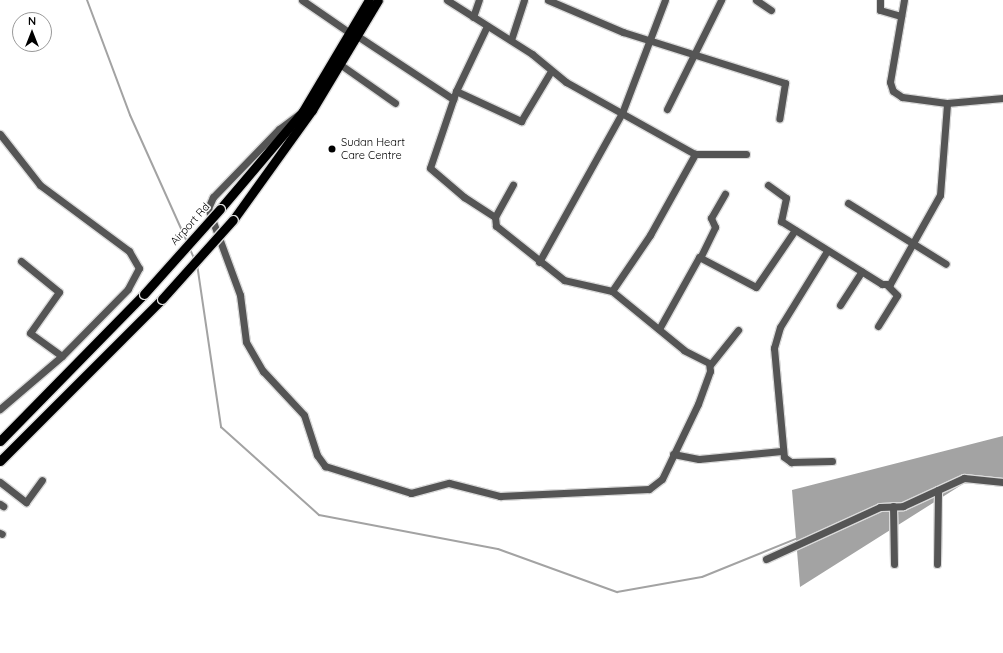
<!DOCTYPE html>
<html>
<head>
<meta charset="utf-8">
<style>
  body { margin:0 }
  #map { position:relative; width:1003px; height:653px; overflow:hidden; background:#fff; font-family:Quicksand,sans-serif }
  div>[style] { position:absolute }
  .water>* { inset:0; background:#a3a3a3 }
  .stream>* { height:2px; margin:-1px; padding:0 1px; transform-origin:1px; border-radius:1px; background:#a3a3a3 }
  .roads { filter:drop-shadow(1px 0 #dbdbdb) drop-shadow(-1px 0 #dbdbdb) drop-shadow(0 1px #dbdbdb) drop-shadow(0 -1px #dbdbdb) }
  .minor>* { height:7px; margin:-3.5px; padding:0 3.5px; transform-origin:3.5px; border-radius:3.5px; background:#555 }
  .major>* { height:9px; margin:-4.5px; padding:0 4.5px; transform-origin:4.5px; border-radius:4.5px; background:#000 }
  .bridges { filter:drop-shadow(1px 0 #dbdbdb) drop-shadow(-1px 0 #dbdbdb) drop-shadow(0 1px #dbdbdb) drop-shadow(0 -1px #dbdbdb) }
  .major-bridge>* { height:9px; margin:-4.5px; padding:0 4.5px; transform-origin:4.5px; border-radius:4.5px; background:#000 }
  .dots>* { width:11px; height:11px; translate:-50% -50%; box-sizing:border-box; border:2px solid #fff; border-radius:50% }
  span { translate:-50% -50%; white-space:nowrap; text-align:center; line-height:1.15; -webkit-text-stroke:3px #fff; paint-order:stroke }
  .poi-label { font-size:11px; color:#000 }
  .left { translate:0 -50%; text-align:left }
  .street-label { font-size:11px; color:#000 }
  .north { position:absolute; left:12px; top:12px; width:40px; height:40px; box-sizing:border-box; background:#fff; border:1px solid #999; border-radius:50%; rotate:0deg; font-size:11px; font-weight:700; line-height:16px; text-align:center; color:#000 }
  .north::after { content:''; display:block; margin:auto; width:14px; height:18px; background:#000; clip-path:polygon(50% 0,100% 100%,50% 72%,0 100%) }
</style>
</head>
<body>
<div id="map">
  <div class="water">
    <i style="clip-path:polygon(1003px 436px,1003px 478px,963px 484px,800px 587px,792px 490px)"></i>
  </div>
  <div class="stream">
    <i style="left:87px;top:0;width:123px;rotate:69.5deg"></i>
    <i style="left:130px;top:115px;width:139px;rotate:65.8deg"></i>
    <i style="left:189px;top:247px;width:12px;rotate:66deg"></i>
    <i style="left:197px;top:264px;width:165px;rotate:81.6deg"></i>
    <i style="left:221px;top:427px;width:132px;rotate:41.9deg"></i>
    <i style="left:319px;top:515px;width:182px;rotate:10.8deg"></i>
    <i style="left:498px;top:549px;width:127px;rotate:19.9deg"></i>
    <i style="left:617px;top:592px;width:86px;rotate:-10deg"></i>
    <i style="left:702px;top:577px;width:104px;rotate:-22.1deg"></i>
  </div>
  <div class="roads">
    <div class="minor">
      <i style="left:302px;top:0;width:58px;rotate:34.5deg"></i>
      <i style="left:447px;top:0;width:101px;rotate:32.4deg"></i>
      <i style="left:532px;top:54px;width:44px;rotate:39.5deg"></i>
      <i style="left:566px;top:82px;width:148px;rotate:29.2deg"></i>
      <i style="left:695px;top:154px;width:51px"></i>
      <i style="left:548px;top:0;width:82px;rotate:23.1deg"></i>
      <i style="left:623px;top:32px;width:170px;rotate:17.5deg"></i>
      <i style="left:785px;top:83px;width:36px;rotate:99deg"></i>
      <i style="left:756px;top:0;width:18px;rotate:34deg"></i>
      <i style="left:880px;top:0;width:10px;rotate:90deg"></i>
      <i style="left:880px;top:10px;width:22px;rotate:16deg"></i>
      <i style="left:904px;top:0;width:83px;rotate:99.7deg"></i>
      <i style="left:890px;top:82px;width:9px;rotate:72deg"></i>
      <i style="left:893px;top:91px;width:11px;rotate:34deg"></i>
      <i style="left:902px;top:97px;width:45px;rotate:7.6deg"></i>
      <i style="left:947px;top:103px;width:56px;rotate:-5.1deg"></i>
      <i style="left:473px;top:17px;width:18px;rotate:-71deg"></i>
      <i style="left:487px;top:26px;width:72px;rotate:115.5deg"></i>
      <i style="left:456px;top:91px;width:81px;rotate:108.7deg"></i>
      <i style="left:430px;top:168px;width:45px;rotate:40.5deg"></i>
      <i style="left:464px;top:197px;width:37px;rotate:33deg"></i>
      <i style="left:359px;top:37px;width:113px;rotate:33.4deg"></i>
      <i style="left:511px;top:40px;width:42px;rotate:-72deg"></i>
      <i style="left:341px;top:65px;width:66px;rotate:35.1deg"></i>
      <i style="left:456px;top:91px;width:72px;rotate:24.8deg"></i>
      <i style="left:521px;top:121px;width:58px;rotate:-59deg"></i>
      <i style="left:667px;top:109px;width:122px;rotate:-63.6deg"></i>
      <i style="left:299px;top:114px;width:25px;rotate:143deg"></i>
      <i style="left:279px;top:129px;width:95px;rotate:134.1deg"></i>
      <i style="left:213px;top:197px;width:12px;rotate:114deg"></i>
      <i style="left:208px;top:208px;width:93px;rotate:69.8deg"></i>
      <i style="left:240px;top:295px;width:47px;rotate:82.7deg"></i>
      <i style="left:246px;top:342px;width:34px;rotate:60deg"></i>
      <i style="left:263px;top:371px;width:60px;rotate:47deg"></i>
      <i style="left:304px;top:415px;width:42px;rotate:72deg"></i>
      <i style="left:317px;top:455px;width:14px;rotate:54deg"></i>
      <i style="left:325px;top:466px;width:90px;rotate:17.4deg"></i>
      <i style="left:411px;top:493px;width:39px;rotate:-15deg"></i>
      <i style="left:449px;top:483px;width:53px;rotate:14.3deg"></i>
      <i style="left:500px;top:496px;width:149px;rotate:-2.7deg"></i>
      <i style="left:649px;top:489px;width:16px;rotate:-38deg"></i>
      <i style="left:662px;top:479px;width:83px;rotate:-64.4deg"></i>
      <i style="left:698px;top:404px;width:35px;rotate:-70deg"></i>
      <i style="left:710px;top:371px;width:8px;rotate:-97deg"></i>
      <i style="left:709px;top:363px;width:28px;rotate:-153deg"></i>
      <i style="left:684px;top:350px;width:93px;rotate:-140.7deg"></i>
      <i style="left:612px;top:291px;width:49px;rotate:-167.1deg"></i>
      <i style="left:564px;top:280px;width:87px;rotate:-141.5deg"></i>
      <i style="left:496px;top:226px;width:9px;rotate:-96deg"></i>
      <i style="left:495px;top:217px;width:37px;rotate:-61deg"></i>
      <i style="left:0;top:134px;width:65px;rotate:51.9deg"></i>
      <i style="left:40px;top:185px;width:111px;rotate:36.6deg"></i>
      <i style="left:129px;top:251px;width:20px;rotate:60deg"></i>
      <i style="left:139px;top:268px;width:24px;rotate:118deg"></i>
      <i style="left:128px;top:289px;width:94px;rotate:134.6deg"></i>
      <i style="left:62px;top:356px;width:82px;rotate:139.5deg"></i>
      <i style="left:768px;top:185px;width:22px;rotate:36deg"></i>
      <i style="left:786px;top:198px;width:24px;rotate:102deg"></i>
      <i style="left:781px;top:221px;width:119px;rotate:32deg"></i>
      <i style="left:882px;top:284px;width:8px"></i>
      <i style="left:890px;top:284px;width:102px;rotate:-60.7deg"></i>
      <i style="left:940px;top:195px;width:92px;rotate:-85.6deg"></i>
      <i style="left:848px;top:203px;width:115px;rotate:31.9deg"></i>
      <i style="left:827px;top:251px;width:89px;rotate:121.7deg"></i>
      <i style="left:780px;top:327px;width:22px;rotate:106deg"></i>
      <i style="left:774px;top:348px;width:109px;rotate:84.8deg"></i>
      <i style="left:784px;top:457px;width:9px;rotate:36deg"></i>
      <i style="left:791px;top:462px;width:41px;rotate:-1.4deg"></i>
      <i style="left:701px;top:256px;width:32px;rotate:-64deg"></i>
      <i style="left:715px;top:227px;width:10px;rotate:-114deg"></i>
      <i style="left:711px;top:218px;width:28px;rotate:-60deg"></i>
      <i style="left:21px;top:261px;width:49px;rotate:39.2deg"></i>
      <i style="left:59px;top:292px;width:50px;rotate:125.3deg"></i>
      <i style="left:30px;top:333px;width:39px;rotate:36deg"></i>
      <i style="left:539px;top:262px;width:171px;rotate:-60.9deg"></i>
      <i style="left:622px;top:113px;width:121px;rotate:-69.2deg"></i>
      <i style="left:612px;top:291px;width:68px;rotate:-55.8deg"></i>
      <i style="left:650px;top:235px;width:93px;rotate:-60.9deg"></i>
      <i style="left:840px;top:305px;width:40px;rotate:-57.1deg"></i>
      <i style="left:878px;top:326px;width:36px;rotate:-58deg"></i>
      <i style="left:897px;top:295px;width:14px;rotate:-135deg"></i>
      <i style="left:659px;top:329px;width:82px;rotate:-60.9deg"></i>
      <i style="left:699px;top:257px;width:64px;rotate:27.8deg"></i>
      <i style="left:756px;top:287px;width:69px;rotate:-55.6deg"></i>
      <i style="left:710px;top:365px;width:45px;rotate:-51.3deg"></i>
      <i style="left:673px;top:454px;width:26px;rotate:11deg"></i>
      <i style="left:699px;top:459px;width:83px;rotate:-5.5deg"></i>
      <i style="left:0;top:482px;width:33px;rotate:38deg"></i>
      <i style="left:26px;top:502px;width:27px;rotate:-54deg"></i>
      <i style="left:0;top:504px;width:4px;rotate:34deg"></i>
      <i style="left:893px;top:506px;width:58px;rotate:89deg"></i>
      <i style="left:0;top:533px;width:2px;rotate:27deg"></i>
      <i style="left:766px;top:559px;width:125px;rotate:-24.5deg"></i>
      <i style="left:880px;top:507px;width:23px;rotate:-2deg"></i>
      <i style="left:903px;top:506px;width:67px;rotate:-24.7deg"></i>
      <i style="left:964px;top:478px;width:39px;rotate:6deg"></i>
      <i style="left:937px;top:564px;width:74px;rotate:-89.2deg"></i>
    </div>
    <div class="major">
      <i style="left:220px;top:209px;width:128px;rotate:-49.7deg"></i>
      <i style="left:303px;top:111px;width:129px;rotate:-59.3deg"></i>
      <i style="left:233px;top:220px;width:135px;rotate:-54.3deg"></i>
      <i style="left:312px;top:110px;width:128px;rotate:-59deg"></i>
      <i style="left:0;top:441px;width:206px;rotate:-45.6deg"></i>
      <i style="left:0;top:461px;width:229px;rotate:-45deg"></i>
    </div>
  </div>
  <div class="bridges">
    <div class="major-bridge">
      <i style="left:144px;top:294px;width:114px;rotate:-48.2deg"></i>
      <i style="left:162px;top:299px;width:106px;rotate:-48.1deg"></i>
    </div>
  </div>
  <div class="dots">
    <i style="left:332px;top:149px;background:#000"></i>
  </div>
  <div class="poi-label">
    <span class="left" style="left:341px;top:149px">Sudan Heart<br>Care Centre</span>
  </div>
  <div class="street-label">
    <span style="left:190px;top:224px;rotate:-48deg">Airport Rd</span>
  </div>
  <div class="north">N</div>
</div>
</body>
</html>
